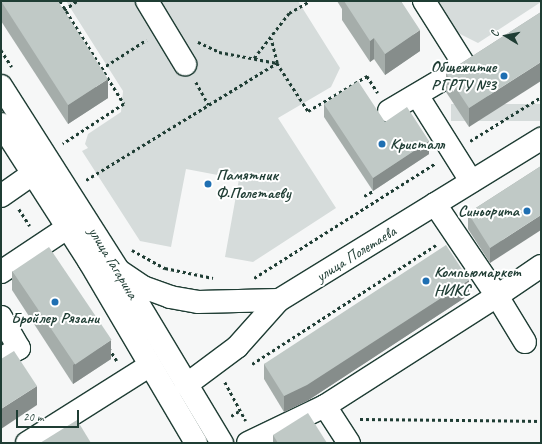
<!DOCTYPE html>
<html>
<head>
<meta charset="utf-8">
<style>
  body { margin:0 }
  #map { position:relative; width:542px; height:444px; overflow:hidden; background:#f6f7f7; font-family:Caveat,sans-serif }
  div>[style] { position:absolute }
  .green>* { inset:0; background:#d6dcdb; transform-origin:0 0 }
  .path>* { height:2.5px; margin-top:-1.25px; transform-origin:0; background:repeating-linear-gradient(90deg,#1f3d34 0 3px,transparent 0 6px) }
  .roads { filter:drop-shadow(1px 0 #1f3d34) drop-shadow(-1px 0 #1f3d34) drop-shadow(0 1px #1f3d34) drop-shadow(0 -1px #1f3d34) }
  .minor>* { height:22px; margin:-11px; padding:0 11px; transform-origin:11px; border-radius:11px; background:#fff }
  .major>* { height:22px; margin:-11px; padding:0 11px; transform-origin:11px; border-radius:11px; background:#fff }
  .wall>* { inset:0; background:#a5adaa }
  .shaded-wall>* { inset:0; background:#868d8b }
  .building>* { inset:0; background:#c0c9c6; transform-origin:0 0 }
  .dots>* { width:11px; height:11px; translate:-50% -50%; box-sizing:border-box; border:2px solid #fff; border-radius:50% }
  span { translate:-50% -50%; white-space:nowrap; text-align:center; line-height:1.15; -webkit-text-stroke:4px #fff; paint-order:stroke }
  .poi-label { font-size:16px; color:#1f3d34; font-weight:700 }
  .right { translate:-100% -50%; text-align:right }
  .left { translate:0 -50%; text-align:left }
  .street-label { font-size:16px; color:#1f3d34 }
  .frame { position:absolute; inset:0; border:2px solid #1f3d34; pointer-events:none }
  .north { position:absolute; left:486px; top:16px; width:40px; height:40px; -webkit-text-stroke:3px #fff; paint-order:stroke; rotate:280deg; font-size:11px; font-weight:700; line-height:16px; text-align:center; color:#1f3d34 }
  .north::after { content:''; display:block; margin:auto; width:14px; height:18px; background:#1f3d34; clip-path:polygon(50% 0,100% 100%,50% 72%,0 100%) }
  .scale { position:absolute; left:16px; top:410px; width:63px; height:18px; box-sizing:border-box; border:2px solid #1f3d34; border-top:0; padding-left:5px; font-size:12px; line-height:14px; white-space:nowrap; color:#1f3d34; -webkit-text-stroke:3px #fff; paint-order:stroke }
</style>
</head>
<body>
<div id="map">
  <div class="green">
    <i style="clip-path:polygon(66px 1px,298px 1px,340px 68px,331px 87px,278px 118px,336px 208px,253px 262px,225px 257px,239px 179px,186px 169px,171px 247px,140px 241px,82px 151px,88px 148px,85px 144px,88px 134px,121px 112px,123px 91px)"></i>
    <i style="clip-path:polygon(439px 1px,541px 1px,541px 2px,478px 43px,458px 33px)"></i>
    <i style="left:541px;top:104px;width:17px;height:90px;rotate:90deg"></i>
  </div>
  <div class="path">
    <i style="left:60px;top:1px;width:121px;rotate:58.1deg"></i>
    <i style="left:124px;top:104px;width:73px;rotate:146.7deg"></i>
    <i style="left:64px;top:10px;width:16px;rotate:-35deg"></i>
    <i style="left:198px;top:42px;width:23px;rotate:25deg"></i>
    <i style="left:219px;top:52px;width:59px;rotate:10.7deg"></i>
    <i style="left:277px;top:63px;width:57px;rotate:57.1deg"></i>
    <i style="left:308px;top:111px;width:69px;rotate:-30.7deg"></i>
    <i style="left:367px;top:76px;width:20px;rotate:57deg"></i>
    <i style="left:1px;top:50px;width:20px;rotate:57deg"></i>
    <i style="left:254px;top:58px;width:57px;rotate:-52.1deg"></i>
    <i style="left:289px;top:13px;width:24px;rotate:-30deg"></i>
    <i style="left:101px;top:69px;width:54px;rotate:-32.8deg"></i>
    <i style="left:196px;top:82px;width:26px;rotate:61deg"></i>
    <i style="left:470px;top:141px;width:84px;rotate:-31.8deg"></i>
    <i style="left:86px;top:180px;width:224px;rotate:-31.5deg"></i>
    <i style="left:277px;top:63px;width:25px;rotate:-104deg"></i>
    <i style="left:364px;top:196px;width:10px;rotate:-29deg"></i>
    <i style="left:19px;top:209px;width:20px;rotate:57deg"></i>
    <i style="left:132px;top:250px;width:38px;rotate:29deg"></i>
    <i style="left:165px;top:268px;width:49px;rotate:11.8deg"></i>
    <i style="left:254px;top:278px;width:215px;rotate:-32.3deg"></i>
    <i style="left:109px;top:348px;width:15px;rotate:58deg"></i>
    <i style="left:252px;top:364px;width:219px;rotate:-32.9deg"></i>
    <i style="left:225px;top:382px;width:44px;rotate:61.7deg"></i>
    <i style="left:231px;top:416px;width:9px;rotate:-32deg"></i>
    <i style="left:360px;top:419px;width:181px;rotate:0.6deg"></i>
  </div>
  <div class="roads">
    <div class="minor">
      <i style="left:147px;top:1px;width:74px;rotate:58.9deg"></i>
      <i style="left:417px;top:95px;width:102px;rotate:57.9deg"></i>
      <i style="left:389px;top:111px;width:88px;rotate:-30.6deg"></i>
      <i style="left:465px;top:66px;width:77px;rotate:-122.2deg"></i>
      <i style="left:1px;top:196px;width:39px;rotate:-35deg"></i>
      <i style="left:118px;top:270px;width:30px;rotate:34deg"></i>
      <i style="left:143px;top:287px;width:29px;rotate:20deg"></i>
      <i style="left:170px;top:297px;width:28px;rotate:10deg"></i>
      <i style="left:198px;top:302px;width:81px;rotate:-1.4deg"></i>
      <i style="left:1px;top:272px;width:79px;rotate:-33.7deg"></i>
      <i style="left:1px;top:317px;width:36px;rotate:60deg"></i>
      <i style="left:19px;top:348px;width:21px;rotate:149deg"></i>
      <i style="left:525px;top:342px;width:54px;rotate:-121.3deg"></i>
      <i style="left:497px;top:296px;width:53px;rotate:-34.3deg"></i>
      <i style="left:186px;top:385px;width:64px;rotate:-36.7deg"></i>
      <i style="left:237px;top:347px;width:63px;rotate:-48.2deg"></i>
      <i style="left:279px;top:300px;width:308px;rotate:-31.6deg"></i>
      <i style="left:325px;top:406px;width:44px;rotate:57deg"></i>
      <i style="left:27px;top:443px;width:144px;rotate:-32.3deg"></i>
      <i style="left:248px;top:443px;width:85px;rotate:-25.7deg"></i>
      <i style="left:325px;top:406px;width:204px;rotate:-32.6deg"></i>
      <i style="left:497px;top:296px;width:111px;rotate:-124deg"></i>
    </div>
    <div class="major">
      <i style="left:1px;top:86px;width:218px;rotate:57.5deg"></i>
      <i style="left:118px;top:270px;width:202px;rotate:59deg"></i>
      <i style="left:1px;top:124px;width:163px;rotate:57.3deg"></i>
      <i style="left:89px;top:261px;width:211px;rotate:59.5deg"></i>
    </div>
  </div>
  <div class="wall">
    <i style="clip-path:polygon(1px 1px,108px 98px,68px 124px,1px 21px)"></i>
    <i style="clip-path:polygon(337px 1px,401px 1px,420px 51px,385px 75px,374px 59px,370px 62px,342px 20px,342px 9px)"></i>
    <i style="clip-path:polygon(541px 12px,469px 127px,446px 92px,446px 73px)"></i>
    <i style="clip-path:polygon(324px 104px,385px 122px,429px 154px,373px 191px,324px 117px)"></i>
    <i style="clip-path:polygon(541px 166px,490px 263px,468px 229px,468px 213px)"></i>
    <i style="clip-path:polygon(12px 271px,111px 359px,73px 384px,12px 290px)"></i>
    <i style="clip-path:polygon(469px 295px,307px 401px,284px 412px,264px 379px,264px 364px)"></i>
    <i style="clip-path:polygon(273px 435px,327px 443px,273px 443px)"></i>
  </div>
  <div class="shaded-wall">
    <i style="clip-path:polygon(420px 30px,420px 51px,385px 75px,385px 54px)"></i>
    <i style="clip-path:polygon(374px 38px,374px 59px,370px 62px,370px 41px)"></i>
    <i style="clip-path:polygon(541px 62px,541px 81px,469px 127px,469px 108px)"></i>
    <i style="clip-path:polygon(108px 79px,108px 98px,68px 124px,68px 105px)"></i>
    <i style="clip-path:polygon(429px 141px,429px 154px,373px 191px,373px 178px)"></i>
    <i style="clip-path:polygon(541px 215px,541px 230px,490px 263px,490px 248px)"></i>
    <i style="clip-path:polygon(469px 280px,469px 295px,307px 401px,284px 412px,284px 396px)"></i>
    <i style="clip-path:polygon(111px 340px,111px 359px,73px 384px,73px 365px)"></i>
    <i style="clip-path:polygon(37px 386px,37px 405px,1px 429px,1px 409px)"></i>
  </div>
  <div class="building">
    <i style="clip-path:polygon(1px 1px,58px 1px,108px 79px,68px 105px)"></i>
    <i style="clip-path:polygon(344px 1px,401px 1px,420px 30px,385px 54px,374px 38px,370px 41px)"></i>
    <i style="clip-path:polygon(541px 12px,541px 62px,469px 108px,446px 73px)"></i>
    <i style="clip-path:polygon(358px 81px,385px 122px,407px 107px,429px 141px,373px 178px,324px 104px)"></i>
    <i style="clip-path:polygon(541px 166px,541px 215px,490px 248px,468px 213px)"></i>
    <i style="clip-path:polygon(446px 245px,469px 280px,307px 385px,284px 396px,264px 364px)"></i>
    <i style="left:49px;top:247px;width:112px;height:44px;rotate:56deg"></i>
    <i style="clip-path:polygon(14px 351px,37px 386px,1px 409px,1px 359px)"></i>
    <i style="clip-path:polygon(308px 413px,327px 443px,278px 443px,273px 435px)"></i>
    <i style="clip-path:polygon(77px 420px,91px 443px,40px 443px)"></i>
  </div>
  <div class="dots">
    <i style="left:504px;top:76px;background:#1f6fb2"></i>
    <i style="left:382px;top:144px;background:#1f6fb2"></i>
    <i style="left:208px;top:184px;background:#1f6fb2"></i>
    <i style="left:527px;top:211px;background:#1f6fb2"></i>
    <i style="left:426px;top:281px;background:#1f6fb2"></i>
    <i style="left:55px;top:302px;background:#1f6fb2"></i>
  </div>
  <div class="poi-label">
    <span class="right" style="left:496px;top:76px">Общежитие<br>РГРТУ №3</span>
    <span class="left" style="left:390px;top:144px">Кристалл</span>
    <span class="left" style="left:216px;top:184px">Памятник<br>Ф.Полетаеву</span>
    <span class="right" style="left:519px;top:211px">Синьорита</span>
    <span class="left" style="left:434px;top:281px">Компьюмаркет<br>НИКС</span>
    <span style="left:55px;top:318px">Бройлер Рязани</span>
  </div>
  <div class="street-label">
    <span style="left:356px;top:254px;rotate:-32deg">улица Полетаева</span>
    <span style="left:113px;top:263px;rotate:59deg">улица Гагарина</span>
  </div>
  <div class="frame"></div>
  <div class="north">С</div>
  <div class="scale">20 m</div>
</div>
</body>
</html>
